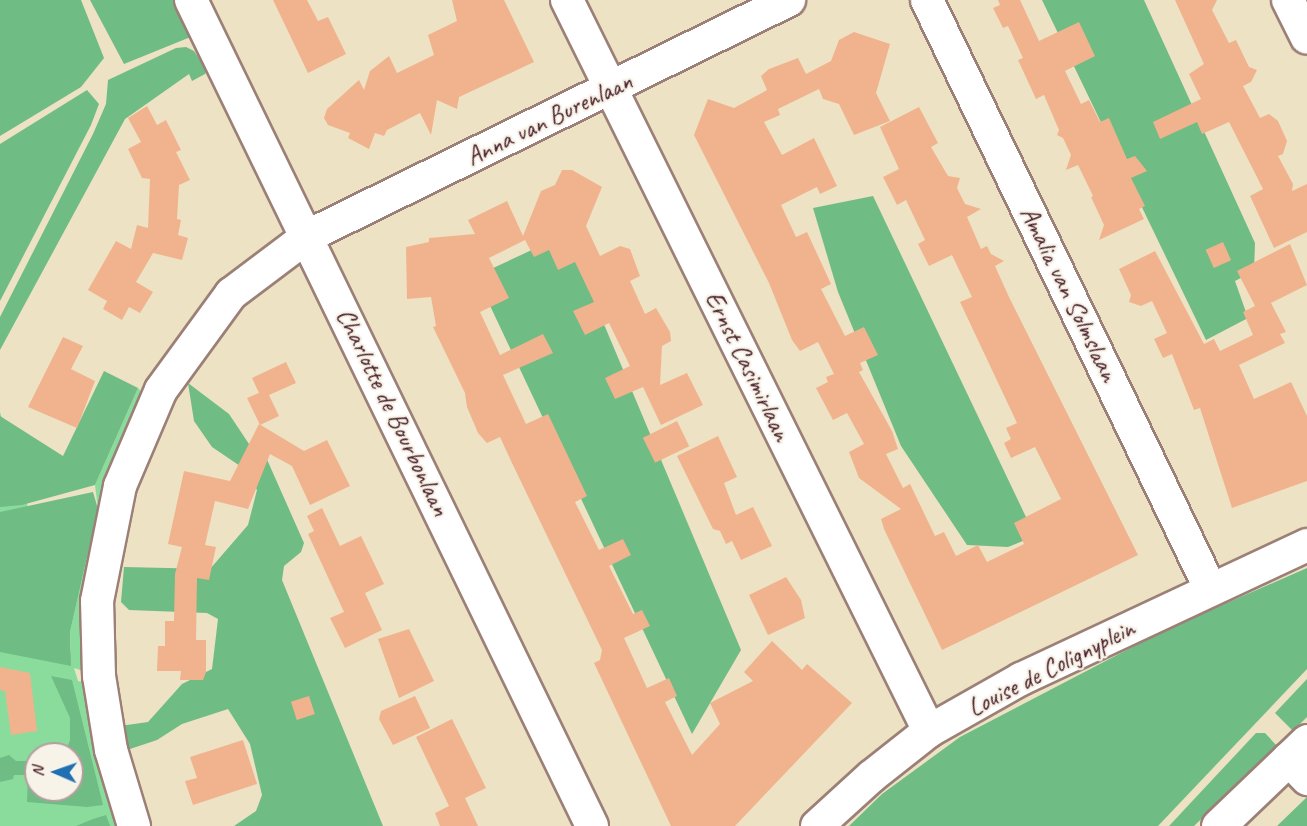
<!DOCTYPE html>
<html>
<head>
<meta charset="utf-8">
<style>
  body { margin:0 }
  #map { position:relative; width:1307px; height:826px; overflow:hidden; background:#ede2c3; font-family:Caveat,sans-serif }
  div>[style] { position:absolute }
  .green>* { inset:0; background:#8adc9c }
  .forest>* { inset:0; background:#6fbc84 }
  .building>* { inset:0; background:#f1b38e; transform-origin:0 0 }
  .roads { filter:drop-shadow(2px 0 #9c8077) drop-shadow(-2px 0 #9c8077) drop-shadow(0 2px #9c8077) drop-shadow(0 -2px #9c8077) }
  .minor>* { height:32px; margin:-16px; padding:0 16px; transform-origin:16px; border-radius:16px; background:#fff }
  .major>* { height:33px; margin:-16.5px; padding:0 16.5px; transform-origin:16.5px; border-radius:16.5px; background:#fff }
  span { translate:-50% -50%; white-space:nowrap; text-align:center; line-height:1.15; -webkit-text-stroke:4.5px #f7f3e8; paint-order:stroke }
  .street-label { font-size:26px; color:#4a1f2b }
  .north { position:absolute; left:24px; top:742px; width:60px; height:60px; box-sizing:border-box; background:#f7f3e8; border:2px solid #b29e9c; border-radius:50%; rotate:272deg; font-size:16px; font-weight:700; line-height:24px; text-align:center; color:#4a1f2b }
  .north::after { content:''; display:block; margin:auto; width:21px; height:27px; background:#1f6fb2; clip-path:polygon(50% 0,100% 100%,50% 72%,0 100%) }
</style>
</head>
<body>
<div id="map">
  <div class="green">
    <i style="clip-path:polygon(evenodd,138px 388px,148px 399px,87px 672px,74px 668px,78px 681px,89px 684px,120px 826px,0 826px,0 412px,71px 654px,70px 632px,98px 509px,95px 485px,138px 388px,36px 754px,72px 754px,72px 790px,36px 790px,36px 754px)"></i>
  </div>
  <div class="forest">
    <i style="clip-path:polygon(0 0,81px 0,104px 58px,81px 87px,0 136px)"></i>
    <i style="clip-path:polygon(90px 0,180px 0,193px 36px,124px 64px)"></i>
    <i style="clip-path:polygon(1042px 0,1144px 0,1255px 243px,1254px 271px,1235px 281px,1248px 318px,1206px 340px)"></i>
    <i style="clip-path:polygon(186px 47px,194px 51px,207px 70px,205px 74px,192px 81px,189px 74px,125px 119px,0 350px,0 317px,93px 134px,106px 104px,108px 80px,176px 48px)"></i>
    <i style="clip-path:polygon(87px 90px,99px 104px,91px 125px,0 301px,0 144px)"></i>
    <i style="clip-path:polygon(873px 196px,1035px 536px,1008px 547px,967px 545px,901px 446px,838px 292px,813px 208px)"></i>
    <i style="clip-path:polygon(566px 234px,741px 650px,692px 734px,476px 276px)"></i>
    <i style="clip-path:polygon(104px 371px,138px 388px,95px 485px,22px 505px,0 507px,0 416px,63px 456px)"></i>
    <i style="clip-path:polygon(188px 383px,229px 414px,249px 444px,265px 455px,304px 543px,301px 552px,284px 566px,282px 580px,383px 826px,234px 826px,256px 811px,262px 795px,250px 744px,228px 709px,182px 724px,157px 740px,124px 751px,120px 726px,148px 722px,182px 684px,212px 669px,218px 619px,207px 613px,129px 610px,121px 602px,124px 567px,210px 569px,248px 525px,257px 490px,246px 470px,212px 447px,194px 421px)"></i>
    <i style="clip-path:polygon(93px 492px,98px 509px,70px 632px,71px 666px,0 652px,0 512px)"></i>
    <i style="clip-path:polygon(1307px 568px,1307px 669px,1158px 826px,849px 826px,882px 794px,960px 737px,1165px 630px)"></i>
    <i style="clip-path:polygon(51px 676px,72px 680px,103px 805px,87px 807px,27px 802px,28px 775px,14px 775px,13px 779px,0 782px,0 758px,9px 755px,16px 761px,36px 761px,36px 790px,72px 790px,72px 754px,65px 754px,70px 740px,70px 718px)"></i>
    <i style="clip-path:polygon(1307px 679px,1307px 717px,1293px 731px,1275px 713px)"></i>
    <i style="clip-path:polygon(1256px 733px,1265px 733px,1277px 746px,1194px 826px,1169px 826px)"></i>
    <i style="clip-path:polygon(1307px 797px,1307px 826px,1277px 826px)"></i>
    <i style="clip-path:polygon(106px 815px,110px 826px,76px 826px,93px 819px)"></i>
  </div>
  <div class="building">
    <i style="clip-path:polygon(273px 0,307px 0,318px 21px,328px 17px,346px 54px,308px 73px)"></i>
    <i style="clip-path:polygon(452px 0,504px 0,534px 62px,459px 97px,457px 109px,437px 100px,431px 135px,420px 113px,387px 130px,384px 136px,375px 133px,369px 149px,348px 138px,350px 133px,328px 125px,324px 118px,327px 109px,359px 80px,364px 90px,370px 71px,389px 56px,397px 73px,434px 55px,428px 35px,457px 21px)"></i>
    <i style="clip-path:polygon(998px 0,1020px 0,1039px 41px,1079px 22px,1095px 56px,1065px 71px,1081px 104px,1089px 100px,1100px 122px,1109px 118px,1127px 159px,1135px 156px,1147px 171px,1131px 178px,1145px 206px,1139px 209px,1144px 219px,1099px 240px,1104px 225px,1091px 197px,1093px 196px,1078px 165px,1066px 170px,1071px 155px,1063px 138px,1057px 135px,1059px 130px,1044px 95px,1036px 99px,1018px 60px,1023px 58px,1008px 26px,1003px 28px,993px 8px,1000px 5px)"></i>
    <i style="clip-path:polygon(1175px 0,1217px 0,1212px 10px,1229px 43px,1236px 40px,1249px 67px,1257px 70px,1251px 82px,1243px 86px,1260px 118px,1269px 114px,1278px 121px,1287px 141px,1283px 154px,1278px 156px,1293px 184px,1292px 191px,1307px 184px,1307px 232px,1274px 248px,1250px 196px,1263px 189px,1229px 122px,1202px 134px,1197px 122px,1160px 139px,1153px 122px,1201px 99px,1189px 74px,1204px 64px)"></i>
    <i style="clip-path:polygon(854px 32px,890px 44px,876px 93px,890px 121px,854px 135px,839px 104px,823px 99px,819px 89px,778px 109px,780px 115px,764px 122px,782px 155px,814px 138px,837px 186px,820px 194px,817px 187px,781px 205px,796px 237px,807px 232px,831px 284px,821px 289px,845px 336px,864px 327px,878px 355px,860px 363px,863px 370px,859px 372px,892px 431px,898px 449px,886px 454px,903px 488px,910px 484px,935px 536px,944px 532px,956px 556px,978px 545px,987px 562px,1024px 544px,1014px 523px,1061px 499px,1035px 447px,1011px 458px,1004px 443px,1011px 439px,1006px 428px,1017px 423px,960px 302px,972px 297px,952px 255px,929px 266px,918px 244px,925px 240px,906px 200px,897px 205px,883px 177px,899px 169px,880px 127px,919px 107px,938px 143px,931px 147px,948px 176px,960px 178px,957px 188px,965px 204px,981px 209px,967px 217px,981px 249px,987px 246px,991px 254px,1004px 261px,995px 266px,1009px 297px,1138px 555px,942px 650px,884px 529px,881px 519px,901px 509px,859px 478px,849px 452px,864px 444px,847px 413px,833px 420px,816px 388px,828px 382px,826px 377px,834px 374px,818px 342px,800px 351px,792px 340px,769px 283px,694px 135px,708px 99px,734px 108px,767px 90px,761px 76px,769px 69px,798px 58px,806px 74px,831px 61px,839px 40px)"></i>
    <i style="clip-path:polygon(147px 106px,157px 125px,166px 120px,181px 150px,176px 152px,190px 180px,179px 185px,177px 219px,181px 220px,178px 235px,188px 238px,182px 260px,153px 253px,136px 282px,153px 292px,140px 313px,129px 307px,122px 320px,103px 309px,107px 301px,88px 290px,116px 241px,131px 249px,137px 225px,148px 228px,150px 179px,142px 178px,128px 149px,141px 142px,128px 118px)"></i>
    <i style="clip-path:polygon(562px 170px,572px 170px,602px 187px,586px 226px,600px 256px,620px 246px,630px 249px,640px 276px,630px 281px,645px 314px,656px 308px,670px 332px,671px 341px,662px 346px,660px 385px,687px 373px,703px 405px,661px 425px,643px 387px,615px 399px,605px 378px,630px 366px,609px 323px,585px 335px,573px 311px,594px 302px,575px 262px,558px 270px,549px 250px,534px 257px,525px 240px,489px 258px,509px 298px,480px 312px,500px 355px,543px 334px,553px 353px,503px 375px,526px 424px,548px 414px,587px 496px,575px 502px,599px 550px,623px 539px,631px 555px,609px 566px,633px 614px,642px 610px,650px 626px,624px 638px,647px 688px,669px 678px,677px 696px,665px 702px,692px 755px,720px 724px,710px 703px,753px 681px,744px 672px,772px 641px,802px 670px,807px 664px,852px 703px,735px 826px,671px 826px,594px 663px,600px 660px,602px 650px,512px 463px,500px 437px,487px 443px,478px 433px,467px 407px,465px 393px,433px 327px,436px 326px,431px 297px,407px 299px,406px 247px,429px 242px,429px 238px,475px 234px,468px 220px,507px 201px,523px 236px,541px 191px,555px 185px)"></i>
    <i style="left:1223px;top:242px;width:20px;height:19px;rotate:66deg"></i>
    <i style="clip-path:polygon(1290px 244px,1307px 285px,1271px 303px,1286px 332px,1280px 334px,1285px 343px,1239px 365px,1254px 399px,1291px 382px,1307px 416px,1307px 481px,1232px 508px,1200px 408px,1194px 410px,1172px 354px,1163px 358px,1154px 339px,1167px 333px,1152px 301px,1141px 306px,1129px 302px,1131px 295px,1119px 269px,1155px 251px,1204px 344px,1214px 339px,1220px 351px,1253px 335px,1243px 312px,1255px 306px,1237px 271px)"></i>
    <i style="clip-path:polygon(63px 337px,83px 346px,71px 369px,95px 381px,77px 428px,28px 407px)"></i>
    <i style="clip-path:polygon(286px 362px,296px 383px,269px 395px,279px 416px,260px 425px,247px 398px,259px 393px,252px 378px)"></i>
    <i style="left:677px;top:421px;width:28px;height:38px;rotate:64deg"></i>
    <i style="clip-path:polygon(259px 424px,304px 451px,327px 440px,350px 486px,310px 505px,292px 466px,270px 454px,248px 509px,215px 501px,205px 545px,216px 547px,209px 580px,197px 578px,196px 640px,206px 640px,206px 672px,203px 680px,180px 680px,181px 671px,157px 671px,158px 646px,165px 646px,165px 621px,174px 621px,175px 574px,182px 547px,168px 544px,184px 471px,230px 481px)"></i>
    <i style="clip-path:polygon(718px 436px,737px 477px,724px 483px,736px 515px,753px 507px,772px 546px,741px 560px,732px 541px,726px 544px,720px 531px,713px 529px,677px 456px)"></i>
    <i style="clip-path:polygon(322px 508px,340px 546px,361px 536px,384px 584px,365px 593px,382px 630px,345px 648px,330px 618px,344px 612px,308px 534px,314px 531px,307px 516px)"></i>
    <i style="clip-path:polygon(786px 577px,801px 600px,805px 618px,768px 635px,749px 595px)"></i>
    <i style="clip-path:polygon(409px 629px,434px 681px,399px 698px,378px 639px)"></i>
    <i style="clip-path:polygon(0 667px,30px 673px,37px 731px,11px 735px,5px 691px,0 690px)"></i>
    <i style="left:309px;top:696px;width:19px;height:19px;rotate:72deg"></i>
    <i style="clip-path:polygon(415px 696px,430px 728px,393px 745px,379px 719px,381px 711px)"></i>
    <i style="clip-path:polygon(452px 719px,486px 788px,465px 798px,478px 826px,440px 826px,435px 813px,449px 806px,416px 737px)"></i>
    <i style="clip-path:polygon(243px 740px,257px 784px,193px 805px,185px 781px,197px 778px,190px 757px)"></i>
  </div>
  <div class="roads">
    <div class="minor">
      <i style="left:191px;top:0;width:918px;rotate:64.1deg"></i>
      <i style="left:567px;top:0;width:816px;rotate:63.65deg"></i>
      <i style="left:927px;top:0;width:653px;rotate:64.3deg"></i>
      <i style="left:1288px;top:0;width:42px;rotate:63.4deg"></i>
      <i style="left:1288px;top:759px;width:28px;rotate:46deg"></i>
      <i style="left:134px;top:826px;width:79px;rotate:-106.8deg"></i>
      <i style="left:111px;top:750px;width:75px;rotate:-99.2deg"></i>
      <i style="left:99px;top:676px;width:75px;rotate:-91.5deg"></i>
      <i style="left:97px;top:601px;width:117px;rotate:-78.7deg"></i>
      <i style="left:120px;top:486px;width:104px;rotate:-66.9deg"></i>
      <i style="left:161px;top:390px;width:119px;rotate:-53.9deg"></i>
      <i style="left:231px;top:294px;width:96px;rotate:-37deg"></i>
      <i style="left:308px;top:236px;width:536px;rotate:-26.13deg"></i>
      <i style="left:817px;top:826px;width:74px;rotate:-42.3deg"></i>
      <i style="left:872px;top:776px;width:73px;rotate:-38.3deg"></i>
      <i style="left:929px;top:731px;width:106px;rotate:-29.5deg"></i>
      <i style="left:1021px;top:679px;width:316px;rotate:-25.1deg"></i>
    </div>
    <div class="major">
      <i style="left:1218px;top:826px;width:123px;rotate:-43.7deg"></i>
    </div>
  </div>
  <div class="street-label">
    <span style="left:549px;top:119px;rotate:-26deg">Anna van Burenlaan</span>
    <span style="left:1069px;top:294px;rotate:64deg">Amalia van Solmslaan</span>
    <span style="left:748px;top:366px;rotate:64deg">Ernst Casimirlaan</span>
    <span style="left:393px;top:412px;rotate:64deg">Charlotte de Bourbonlaan</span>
    <span style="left:1051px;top:668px;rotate:-27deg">Louise de Colignyplein</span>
  </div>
  <div class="north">N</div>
</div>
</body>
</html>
